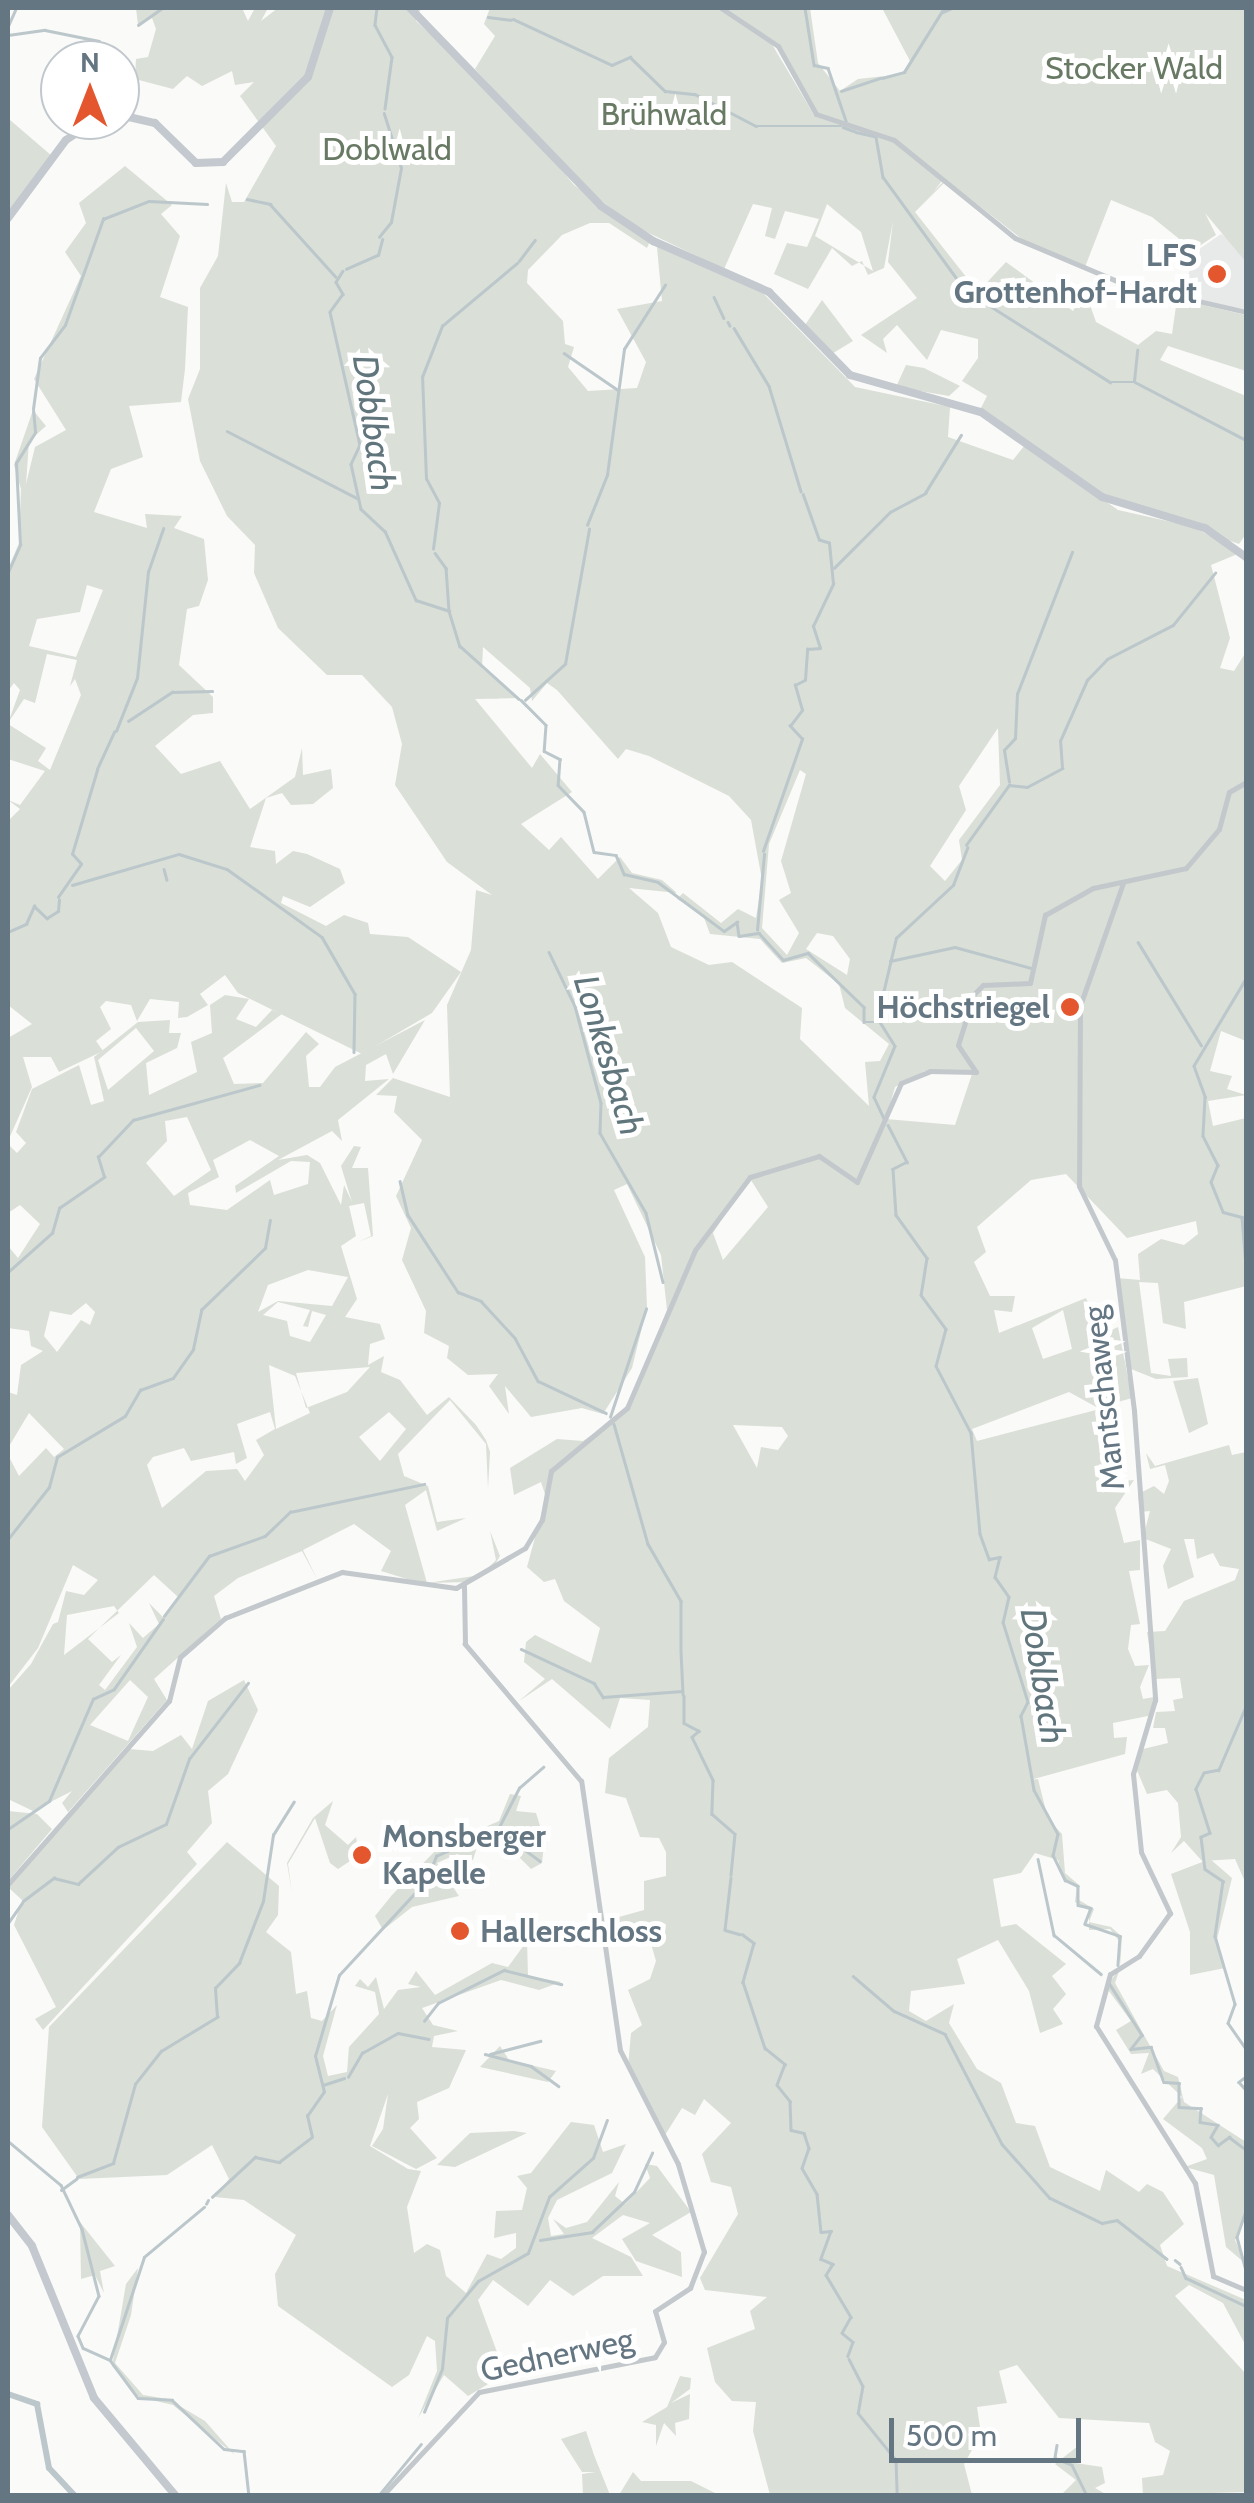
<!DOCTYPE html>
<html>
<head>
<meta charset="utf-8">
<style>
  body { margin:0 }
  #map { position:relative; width:1254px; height:2503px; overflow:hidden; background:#fafaf8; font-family:Cabin,sans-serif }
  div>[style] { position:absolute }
  .built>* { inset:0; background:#e8e9e9 }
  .green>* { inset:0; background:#dadfd7 }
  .stream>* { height:2.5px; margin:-1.25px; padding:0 1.25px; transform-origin:1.25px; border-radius:1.25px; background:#bbc7cb }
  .river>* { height:6px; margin:-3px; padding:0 3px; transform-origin:3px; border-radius:3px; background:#bbc7cb }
  .minor>* { height:5px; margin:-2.5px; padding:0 2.5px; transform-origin:2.5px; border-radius:2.5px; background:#c3c8cc }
  .major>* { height:8px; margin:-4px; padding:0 4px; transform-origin:4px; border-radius:4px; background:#c3c9ce }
  .dots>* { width:28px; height:28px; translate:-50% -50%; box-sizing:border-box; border:5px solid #fff; border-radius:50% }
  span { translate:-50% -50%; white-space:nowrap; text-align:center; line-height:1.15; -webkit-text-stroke:10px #fff; paint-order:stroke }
  .park-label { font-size:32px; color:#687a64 }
  .poi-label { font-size:32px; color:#657683; font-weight:700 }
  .right { translate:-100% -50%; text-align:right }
  .left { translate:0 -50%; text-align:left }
  .street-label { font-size:32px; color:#657683 }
  .water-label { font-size:35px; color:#60757c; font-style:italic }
  .frame { position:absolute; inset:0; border:10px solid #657683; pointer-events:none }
  .north { position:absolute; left:40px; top:40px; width:100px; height:100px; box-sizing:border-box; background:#fff; border:2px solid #c1c8cd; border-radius:50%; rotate:0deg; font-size:28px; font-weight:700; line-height:40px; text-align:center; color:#657683 }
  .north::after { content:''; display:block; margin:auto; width:35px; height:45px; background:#e4572e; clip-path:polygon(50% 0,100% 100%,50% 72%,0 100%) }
  .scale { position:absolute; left:889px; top:2418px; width:192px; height:45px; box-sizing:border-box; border:5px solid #657683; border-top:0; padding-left:12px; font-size:30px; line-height:35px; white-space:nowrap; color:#657683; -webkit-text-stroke:8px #fff; paint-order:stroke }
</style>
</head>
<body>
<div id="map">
  <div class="built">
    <i style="clip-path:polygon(1221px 234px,1246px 250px,1246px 310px,1182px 296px,1195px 252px)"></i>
  </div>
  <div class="green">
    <i style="clip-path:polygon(evenodd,136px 8px,242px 8px,248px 21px,255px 8px,268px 8px,261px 21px,278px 8px,421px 8px,416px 21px,501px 98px,574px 185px,650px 241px,647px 248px,609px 223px,590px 223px,562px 235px,528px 270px,527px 283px,563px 321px,565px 344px,574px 347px,568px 367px,588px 391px,637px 388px,646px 362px,617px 309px,662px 301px,657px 247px,762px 292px,855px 387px,950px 407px,948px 437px,1013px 460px,1025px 445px,1118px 510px,1194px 527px,1240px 553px,1211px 565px,1230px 638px,1220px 668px,1234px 671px,1246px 652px,1246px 1041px,1221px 1031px,1210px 1071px,1232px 1076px,1227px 1089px,1246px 1095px,1208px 1101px,1213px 1126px,1246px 1118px,1246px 1286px,1184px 1302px,1186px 1329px,1163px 1323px,1158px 1283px,1139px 1282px,1151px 1373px,1171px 1376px,1168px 1359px,1187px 1358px,1188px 1377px,1156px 1379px,1126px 1367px,1117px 1278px,1140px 1280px,1138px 1254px,1161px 1239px,1184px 1245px,1198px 1234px,1196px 1221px,1127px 1238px,1066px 1174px,1031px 1180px,977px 1227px,986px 1252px,974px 1262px,990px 1296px,1015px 1296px,1012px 1312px,994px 1310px,999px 1333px,1086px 1298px,1101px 1335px,1118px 1327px,1132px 1398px,1104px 1406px,1112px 1418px,1103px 1433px,1119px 1437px,1123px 1481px,1134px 1480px,1115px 1508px,1124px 1543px,1140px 1540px,1140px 1570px,1129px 1571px,1140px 1624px,1131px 1625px,1128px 1649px,1135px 1666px,1149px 1665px,1140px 1687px,1143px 1699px,1154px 1697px,1153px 1715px,1113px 1723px,1114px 1738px,1127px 1737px,1125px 1754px,1030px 1780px,1038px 1779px,1048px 1819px,1062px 1834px,1065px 1873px,1079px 1885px,1079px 1900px,1094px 1909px,1089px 1922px,1111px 1927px,1122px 1937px,1120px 1966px,1119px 1941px,1110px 1929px,1089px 1930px,1089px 1910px,1075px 1902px,1077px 1886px,1064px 1881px,1058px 1860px,1035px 1853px,1021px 1873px,993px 1879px,1001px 1927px,1016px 1924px,1066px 1964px,1052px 1976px,1066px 1994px,1053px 2009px,1063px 2024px,1040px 2033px,1029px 1991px,998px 1940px,957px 1959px,965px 1984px,911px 1991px,909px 2011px,926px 2021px,954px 2004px,949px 2023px,977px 2069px,1001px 2083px,1016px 2123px,1035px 2126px,1050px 2167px,1100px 2191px,1106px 2170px,1139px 2192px,1147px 2184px,1163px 2192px,1184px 2224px,1160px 2245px,1167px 2266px,1246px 2300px,1246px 2346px,1223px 2303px,1189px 2285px,1175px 2296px,1246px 2374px,1246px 2492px,1143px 2495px,1142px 2478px,1163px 2475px,1170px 2451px,1155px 2442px,1149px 2423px,1059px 2418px,1017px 2365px,999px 2371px,1007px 2403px,977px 2407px,981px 2434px,964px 2464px,972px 2495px,770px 2495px,753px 2431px,756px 2402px,732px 2401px,715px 2382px,707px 2348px,755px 2329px,750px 2311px,767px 2297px,705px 2290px,700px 2278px,738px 2214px,731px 2187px,711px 2182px,702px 2154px,731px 2123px,704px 2099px,695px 2115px,682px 2108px,665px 2135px,628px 2067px,631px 2033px,642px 2025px,628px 1990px,650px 1979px,656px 1961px,647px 1930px,621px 1933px,619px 1917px,644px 1910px,644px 1881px,666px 1876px,666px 1852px,659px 1838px,640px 1837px,626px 1798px,605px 1793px,609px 1758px,648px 1727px,650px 1700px,620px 1698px,610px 1729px,552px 1679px,519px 1701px,545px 1679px,524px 1662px,526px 1642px,535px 1635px,591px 1663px,600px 1628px,564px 1601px,555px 1579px,544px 1582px,527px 1567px,546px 1497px,541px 1482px,514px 1495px,510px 1468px,557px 1439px,583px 1441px,627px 1411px,667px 1310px,661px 1255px,627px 1184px,614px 1190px,645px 1257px,647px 1307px,632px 1368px,603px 1414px,582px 1408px,531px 1417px,505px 1386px,509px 1414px,489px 1386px,498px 1374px,468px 1375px,447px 1358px,449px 1346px,424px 1333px,426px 1311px,402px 1260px,411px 1228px,396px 1196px,422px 1140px,394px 1112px,397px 1096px,376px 1095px,393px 1078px,450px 1097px,447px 1005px,471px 950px,476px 890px,492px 895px,447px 862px,395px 785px,402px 744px,392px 707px,362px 675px,327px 675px,278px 628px,254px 573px,255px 545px,227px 516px,200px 461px,188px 399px,200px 369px,200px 288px,218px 256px,226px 183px,232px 202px,244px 202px,276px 146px,240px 96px,254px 82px,235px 85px,232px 71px,202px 86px,187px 76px,173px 89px,135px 79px,136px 59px,148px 57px,156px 29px,152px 18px,138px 25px,136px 8px,483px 647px,530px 688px,532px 701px,547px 683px,557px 690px,618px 759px,626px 749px,649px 756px,729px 796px,751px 820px,762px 880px,756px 918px,738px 909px,721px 923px,683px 893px,677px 899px,703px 915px,710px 934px,760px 939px,782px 963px,806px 958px,839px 984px,845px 1008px,889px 1044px,880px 1061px,865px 1062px,869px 1106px,800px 1039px,802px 1008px,732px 962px,709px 965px,671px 947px,658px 913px,629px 888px,677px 893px,662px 880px,632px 873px,620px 857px,598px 879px,561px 837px,549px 850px,521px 824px,572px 792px,540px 754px,532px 768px,475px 699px,519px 698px,482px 668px,483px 647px,136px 8px,998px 728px,1000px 785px,959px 840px,962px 860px,945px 881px,930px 866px,966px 810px,959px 786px,998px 728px,136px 8px,800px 770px,806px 774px,781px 861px,791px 893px,779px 900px,799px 933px,787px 955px,762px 928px,769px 844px,800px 770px,136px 8px,817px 933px,833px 936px,850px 959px,847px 975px,806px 949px,817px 933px,136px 8px,925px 1071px,972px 1074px,955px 1125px,886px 1119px,895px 1087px,925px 1071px,136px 8px,749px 1177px,768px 1207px,723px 1260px,713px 1233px,749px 1177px,136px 8px,1063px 1310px,1072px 1349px,1043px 1359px,1032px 1328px,1063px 1310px,136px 8px,1069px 1392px,1100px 1409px,977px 1441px,972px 1429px,1069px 1392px,136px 8px,733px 1425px,782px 1427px,788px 1436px,778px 1450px,761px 1447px,757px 1468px,733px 1425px)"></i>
    <i style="clip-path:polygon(evenodd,490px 8px,718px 8px,770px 41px,814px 115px,889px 138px,945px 177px,934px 191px,943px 182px,949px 181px,1017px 241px,1092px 273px,1012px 239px,945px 182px,915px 212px,978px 292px,1006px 262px,1073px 311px,1085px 291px,1096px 322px,1138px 345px,1156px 331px,1172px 334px,1177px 299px,1246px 315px,1246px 371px,1168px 346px,1160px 360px,1246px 396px,1246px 534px,1239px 544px,1110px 499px,981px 408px,987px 396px,962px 381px,978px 358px,978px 339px,941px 330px,927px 360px,897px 325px,883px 339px,887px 353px,861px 335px,917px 298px,888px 262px,893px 221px,884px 268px,868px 275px,862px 261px,852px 266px,832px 248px,808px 289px,774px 274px,787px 243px,807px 247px,819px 219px,785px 211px,775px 239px,765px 236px,772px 208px,753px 204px,724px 269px,632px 225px,575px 180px,475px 69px,495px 36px,484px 24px,490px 8px,827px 204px,861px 232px,873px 271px,815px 236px,827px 204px)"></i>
    <i style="clip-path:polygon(723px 8px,810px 8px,818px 63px,840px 91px,858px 79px,903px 74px,910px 61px,882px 8px,1246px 8px,1246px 262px,1205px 213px,1216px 235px,1193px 250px,1152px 217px,1111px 200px,1085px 267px,1027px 243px,892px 138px,814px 112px,778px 44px)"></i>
    <i style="clip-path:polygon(10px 120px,52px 156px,8px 216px,8px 123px)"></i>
    <i style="clip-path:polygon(evenodd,125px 166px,172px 205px,161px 214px,180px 236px,160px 297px,188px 307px,185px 369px,181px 402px,129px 406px,143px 457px,111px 469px,94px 512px,147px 528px,145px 514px,182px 516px,174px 528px,204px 539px,208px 580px,199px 606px,187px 609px,179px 665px,213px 697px,213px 713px,193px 715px,155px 746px,181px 774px,220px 761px,250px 809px,295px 777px,302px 748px,303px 775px,331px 769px,333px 788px,313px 804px,291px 805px,282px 793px,266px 798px,250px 847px,275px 851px,276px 864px,293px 851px,307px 854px,340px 869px,345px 883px,310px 907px,283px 896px,281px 903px,326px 926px,344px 915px,368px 923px,370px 934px,408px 937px,461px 972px,432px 1013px,362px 1054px,238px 993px,225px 975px,200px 994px,208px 1005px,187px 1017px,178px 1018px,179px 1002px,150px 999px,137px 1021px,131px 1005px,106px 1001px,100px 1007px,111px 1029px,96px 1041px,103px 1051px,59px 1072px,51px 1057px,23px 1057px,32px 1087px,8px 1141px,8px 1038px,32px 1024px,8px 1005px,8px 821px,20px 809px,8px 800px,20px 805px,45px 771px,8px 759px,8px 724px,46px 748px,38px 761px,50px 770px,81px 695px,75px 679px,70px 686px,77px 660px,47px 654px,35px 703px,24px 699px,8px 723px,20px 690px,14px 683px,8px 691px,8px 569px,19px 543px,21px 489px,14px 465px,33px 410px,46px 426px,29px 441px,26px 484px,35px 447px,66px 430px,34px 379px,81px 276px,65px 252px,86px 223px,79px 203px,125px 166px,87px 585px,103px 590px,76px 657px,29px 646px,37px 619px,80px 612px,87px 585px)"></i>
    <i style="clip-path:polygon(822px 300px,853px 341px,830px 355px,805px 325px)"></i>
    <i style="clip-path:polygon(906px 365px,924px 368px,960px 386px,949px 396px,896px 387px)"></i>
    <i style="clip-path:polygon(evenodd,225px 995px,249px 999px,236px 1019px,256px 1027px,272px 1010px,282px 1014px,223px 1058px,234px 1084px,263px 1083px,306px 1032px,319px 1044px,306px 1056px,309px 1087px,320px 1087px,335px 1067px,425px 1020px,393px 1074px,386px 1054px,366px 1065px,365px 1081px,389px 1079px,338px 1120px,342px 1141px,332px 1131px,278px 1160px,307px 1155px,320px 1163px,341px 1205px,344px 1185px,352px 1202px,341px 1166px,354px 1146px,361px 1147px,352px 1168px,368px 1168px,373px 1236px,358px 1242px,371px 1236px,364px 1203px,349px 1206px,356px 1236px,341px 1246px,357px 1299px,345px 1317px,380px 1324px,385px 1339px,370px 1344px,368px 1365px,384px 1356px,381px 1372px,400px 1380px,427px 1415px,449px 1397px,476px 1425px,486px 1440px,490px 1452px,488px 1488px,486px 1444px,450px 1400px,398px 1454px,404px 1476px,428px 1486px,437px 1522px,466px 1518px,437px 1531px,426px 1490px,405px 1505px,427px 1583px,481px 1575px,496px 1560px,490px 1531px,500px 1556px,494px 1566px,472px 1582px,420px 1583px,381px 1571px,391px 1551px,354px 1524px,303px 1550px,317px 1579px,302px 1551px,238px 1578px,214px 1596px,221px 1619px,154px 1679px,167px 1700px,68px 1812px,62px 1803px,72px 1791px,33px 1811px,8px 1799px,8px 1690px,31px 1664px,53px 1624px,58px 1622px,66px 1591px,84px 1595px,98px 1580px,73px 1565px,38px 1648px,8px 1687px,8px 1455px,19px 1476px,46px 1448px,54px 1457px,64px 1449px,29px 1413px,8px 1448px,8px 1392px,17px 1395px,21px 1365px,43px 1351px,31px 1346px,29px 1331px,8px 1328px,8px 1246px,18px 1258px,40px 1224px,20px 1205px,8px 1213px,8px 1144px,17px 1153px,26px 1143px,16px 1132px,32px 1089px,79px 1065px,91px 1105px,104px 1101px,94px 1057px,138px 1022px,170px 1020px,169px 1033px,181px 1033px,177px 1048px,146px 1063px,149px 1095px,197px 1072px,191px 1042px,212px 1033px,210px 1005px,225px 995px,136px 1028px,154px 1051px,108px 1090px,98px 1060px,136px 1028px,225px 995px,187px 1117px,211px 1170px,174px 1196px,146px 1163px,167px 1141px,165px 1121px,187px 1117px,225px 995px,250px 1140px,279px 1156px,235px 1186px,236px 1193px,291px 1161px,310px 1162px,308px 1184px,274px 1195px,270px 1180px,227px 1210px,190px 1205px,188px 1193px,219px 1177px,213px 1160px,250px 1140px,225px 995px,308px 1270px,348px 1277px,332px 1306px,278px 1301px,258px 1312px,268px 1285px,308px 1270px,225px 995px,278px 1302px,310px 1310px,303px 1326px,308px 1327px,312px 1311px,326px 1315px,310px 1342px,290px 1336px,287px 1321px,263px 1315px,278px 1302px,225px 995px,86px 1303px,95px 1312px,90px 1325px,81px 1320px,57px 1352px,44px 1336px,50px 1311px,71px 1315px,86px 1303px,225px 995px,269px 1365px,295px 1376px,310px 1413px,276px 1429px,269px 1365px,225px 995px,370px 1367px,347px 1392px,306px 1408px,296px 1373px,370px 1367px,225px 995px,270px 1412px,275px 1429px,256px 1440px,264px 1455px,245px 1481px,237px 1469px,206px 1471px,162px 1508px,147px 1465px,153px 1457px,184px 1448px,191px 1461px,234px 1452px,236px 1464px,247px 1458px,237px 1424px,270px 1412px,225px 995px,389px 1412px,406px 1429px,380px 1461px,359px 1437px,389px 1412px,225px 995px,154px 1575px,178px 1597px,163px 1617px,149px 1603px,159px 1624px,143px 1638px,129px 1623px,137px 1647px,105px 1690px,99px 1685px,121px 1655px,112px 1662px,88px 1639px,154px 1575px,225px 995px,114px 1606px,119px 1613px,64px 1655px,67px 1615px,114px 1606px,225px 995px,130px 1680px,148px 1697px,128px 1741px,90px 1725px,130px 1680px)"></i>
    <i style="clip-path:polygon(1198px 1378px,1208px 1424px,1189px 1433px,1173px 1381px)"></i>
    <i style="clip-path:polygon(1229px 1445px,1232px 1455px,1246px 1452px,1246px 1884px,1235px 1859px,1202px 1861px,1184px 1841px,1171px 1853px,1181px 1837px,1178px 1803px,1167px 1790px,1147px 1794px,1136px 1768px,1143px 1749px,1168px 1743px,1165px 1728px,1153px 1728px,1156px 1712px,1175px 1711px,1173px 1700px,1183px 1698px,1180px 1678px,1154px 1679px,1147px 1632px,1165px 1631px,1184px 1601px,1235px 1580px,1239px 1569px,1220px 1566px,1213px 1553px,1197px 1559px,1194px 1539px,1184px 1539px,1194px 1577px,1168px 1589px,1163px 1566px,1171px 1549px,1143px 1538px,1150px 1511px,1140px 1512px,1138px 1494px,1154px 1486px,1164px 1494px,1169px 1481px,1165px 1465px,1150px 1469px,1146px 1453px,1155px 1466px)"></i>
    <i style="clip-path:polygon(244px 1680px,258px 1710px,228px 1774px,208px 1791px,212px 1823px,187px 1852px,197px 1864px,43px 2030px,35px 2019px,56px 2007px,14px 1925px,22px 1900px,8px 1887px,129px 1749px,153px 1751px,181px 1735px,192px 1749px,208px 1701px)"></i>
    <i style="clip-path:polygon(510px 1794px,521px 1796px,516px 1811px,536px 1813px,541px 1829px,522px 1835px,544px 1844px,542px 1863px,531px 1869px,499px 1837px,479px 1840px,473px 1860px,457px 1854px,437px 1863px,459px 1896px,412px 1907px,383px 1930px,375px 1916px,392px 1895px,439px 1847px,499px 1821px)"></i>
    <i style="clip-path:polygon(333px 1801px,325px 1825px,348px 1845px,356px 1837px,359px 1855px,338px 1869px,330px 1863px,315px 1818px,288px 1864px,292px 1893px,287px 1863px,313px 1818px)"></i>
    <i style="clip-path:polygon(8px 1811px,37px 1814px,52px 1829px,8px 1881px)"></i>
    <i style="clip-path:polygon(227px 1842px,279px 1886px,278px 1915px,266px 1932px,291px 1952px,296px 1994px,307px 1991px,311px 2018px,322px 2021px,337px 2005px,323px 2056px,328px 2076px,347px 2072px,349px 2047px,379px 2014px,375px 1992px,355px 1986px,360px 1979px,368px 1987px,376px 1977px,384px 2009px,398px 1990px,421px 1987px,408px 1984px,416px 1971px,435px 1995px,492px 1963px,508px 1967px,527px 1941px,528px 1976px,561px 1982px,539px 1990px,501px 1980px,422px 2008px,433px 2025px,458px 2031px,434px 2036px,432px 2047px,466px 2050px,449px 2088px,417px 2102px,419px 2119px,410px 2128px,437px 2158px,416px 2169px,372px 2146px,383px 2129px,388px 2094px,370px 2146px,408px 2169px,421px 2171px,407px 2207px,414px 2253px,427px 2244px,440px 2250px,446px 2276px,466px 2293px,487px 2254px,501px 2259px,516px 2248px,516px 2233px,494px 2238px,496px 2211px,522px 2210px,527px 2188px,517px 2176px,531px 2173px,571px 2122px,594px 2125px,603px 2152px,626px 2144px,612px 2173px,557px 2200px,548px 2218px,551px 2236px,564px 2234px,553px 2219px,566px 2228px,587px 2222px,619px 2182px,615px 2196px,625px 2204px,650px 2178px,645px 2164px,657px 2166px,691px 2212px,652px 2235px,681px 2252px,682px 2277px,636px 2261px,622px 2239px,650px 2223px,623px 2215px,592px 2238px,631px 2257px,643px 2276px,603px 2276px,573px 2296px,550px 2280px,528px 2306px,493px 2280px,478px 2300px,505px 2374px,468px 2396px,444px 2375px,418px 2418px,437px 2371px,435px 2341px,427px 2336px,409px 2375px,392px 2387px,278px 2306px,275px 2274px,296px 2235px,244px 2200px,215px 2197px,229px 2179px,212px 2145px,167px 2175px,79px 2179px,42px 2127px,49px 2027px)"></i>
    <i style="clip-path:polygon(1210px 1859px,1232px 1878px,1217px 1939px,1225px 1968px,1190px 1975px,1190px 1932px,1171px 1874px)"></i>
    <i style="clip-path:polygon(1120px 1968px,1115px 1983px,1164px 2071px,1178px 2077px,1184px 2102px,1246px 2142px,1246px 2208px,1235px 2240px,1246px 2264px,1226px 2247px,1214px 2175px,1185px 2167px,1207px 2159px,1202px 2148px,1163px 2119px,1182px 2097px,1153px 2069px,1141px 2074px,1149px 2053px,1131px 2054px,1116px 2030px,1131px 2021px,1106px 1987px)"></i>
    <i style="clip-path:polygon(500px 2046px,509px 2060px,556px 2071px,548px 2082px,480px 2067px)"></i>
    <i style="clip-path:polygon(470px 2133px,514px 2131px,527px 2133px,455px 2167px,437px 2165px)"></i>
    <i style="clip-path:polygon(80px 2222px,115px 2266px,100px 2271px,104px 2293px,95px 2275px,81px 2279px)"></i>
    <i style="clip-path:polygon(138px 2268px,131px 2315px,115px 2363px,143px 2395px,168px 2399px,205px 2421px,235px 2455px,173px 2405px,139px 2397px,112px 2366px,126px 2284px)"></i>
    <i style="clip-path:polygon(680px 2376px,691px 2378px,690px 2389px,671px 2403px,690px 2394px,689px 2419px,675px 2423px,676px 2436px,664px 2423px,656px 2446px,656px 2425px,642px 2422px,667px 2407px)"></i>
    <i style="clip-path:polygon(586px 2431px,594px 2455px,610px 2495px,583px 2495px,582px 2474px,596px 2472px,582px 2472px,561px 2439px)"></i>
    <i style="clip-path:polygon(1078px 2446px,1075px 2463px,1102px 2467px,1105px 2483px,1095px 2488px,1107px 2495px,1061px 2495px,1076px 2480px,1055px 2464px)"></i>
    <i style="clip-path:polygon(633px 2472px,641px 2481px,691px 2481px,719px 2495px,619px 2495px)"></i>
  </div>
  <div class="stream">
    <i style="left:377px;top:8px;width:17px;rotate:97deg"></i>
    <i style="left:375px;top:25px;width:36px;rotate:62deg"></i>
    <i style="left:392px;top:57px;width:52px;rotate:97.7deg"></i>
    <i style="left:805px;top:8px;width:58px;rotate:81deg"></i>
    <i style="left:814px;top:65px;width:14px;rotate:12deg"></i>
    <i style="left:828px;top:68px;width:56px;rotate:71.2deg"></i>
    <i style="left:943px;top:12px;width:10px;rotate:-24deg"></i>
    <i style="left:488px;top:17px;width:23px;rotate:7deg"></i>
    <i style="left:513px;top:19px;width:109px;rotate:24.9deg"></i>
    <i style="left:612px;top:65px;width:20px;rotate:-24deg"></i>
    <i style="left:630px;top:57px;width:49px;rotate:44.2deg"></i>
    <i style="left:665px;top:91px;width:30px;rotate:6deg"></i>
    <i style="left:695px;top:94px;width:69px;rotate:27.7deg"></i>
    <i style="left:756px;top:126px;width:85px"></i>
    <i style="left:138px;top:25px;width:29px;rotate:-35deg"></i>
    <i style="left:8px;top:26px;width:20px;rotate:-66deg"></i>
    <i style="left:8px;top:35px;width:37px;rotate:-8deg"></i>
    <i style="left:45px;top:30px;width:55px;rotate:11.5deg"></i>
    <i style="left:882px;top:78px;width:23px;rotate:-15deg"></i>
    <i style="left:904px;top:72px;width:75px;rotate:-58deg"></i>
    <i style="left:841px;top:91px;width:41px;rotate:-18.4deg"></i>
    <i style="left:843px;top:127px;width:12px;rotate:20deg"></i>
    <i style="left:856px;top:132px;width:18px;rotate:13deg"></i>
    <i style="left:876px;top:137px;width:41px;rotate:80.1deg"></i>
    <i style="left:883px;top:177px;width:140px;rotate:54deg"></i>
    <i style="left:965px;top:290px;width:172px;rotate:32.4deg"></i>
    <i style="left:1110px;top:382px;width:25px"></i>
    <i style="left:1135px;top:382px;width:125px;rotate:27.6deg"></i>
    <i style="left:247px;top:199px;width:24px;rotate:12deg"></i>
    <i style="left:270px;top:204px;width:98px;rotate:47.9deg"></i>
    <i style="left:379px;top:237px;width:19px;rotate:-51deg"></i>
    <i style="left:391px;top:222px;width:55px;rotate:-79.5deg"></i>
    <i style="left:401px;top:168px;width:57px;rotate:-107.5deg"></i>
    <i style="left:519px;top:261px;width:26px;rotate:-53deg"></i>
    <i style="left:346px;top:269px;width:35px;rotate:-24deg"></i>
    <i style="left:378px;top:255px;width:16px;rotate:-75deg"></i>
    <i style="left:343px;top:271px;width:13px;rotate:122deg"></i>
    <i style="left:336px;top:282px;width:14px;rotate:60deg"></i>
    <i style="left:343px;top:294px;width:22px;rotate:126deg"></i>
    <i style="left:330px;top:312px;width:136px;rotate:77.3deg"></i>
    <i style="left:360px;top:445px;width:21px;rotate:115deg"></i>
    <i style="left:351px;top:464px;width:46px;rotate:77.5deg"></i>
    <i style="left:361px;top:509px;width:33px;rotate:43deg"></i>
    <i style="left:385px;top:531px;width:76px;rotate:65.8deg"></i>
    <i style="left:416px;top:600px;width:35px;rotate:18deg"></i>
    <i style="left:449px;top:611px;width:37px;rotate:73deg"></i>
    <i style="left:460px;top:646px;width:79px;rotate:41.9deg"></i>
    <i style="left:714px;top:297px;width:23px;rotate:65deg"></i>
    <i style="left:728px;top:322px;width:4px;rotate:63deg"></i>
    <i style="left:734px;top:328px;width:68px;rotate:58.9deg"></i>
    <i style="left:769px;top:386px;width:110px;rotate:73.1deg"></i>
    <i style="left:564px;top:353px;width:65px;rotate:34.4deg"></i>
    <i style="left:1134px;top:381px;width:31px;rotate:-84deg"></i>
    <i style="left:33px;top:409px;width:51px;rotate:-82.2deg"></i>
    <i style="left:40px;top:358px;width:41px;rotate:-52.9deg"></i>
    <i style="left:65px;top:325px;width:113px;rotate:-70.3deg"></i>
    <i style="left:103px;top:219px;width:49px;rotate:-21.4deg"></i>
    <i style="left:149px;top:201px;width:58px;rotate:3deg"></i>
    <i style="left:227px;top:431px;width:146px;rotate:27.3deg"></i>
    <i style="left:587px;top:525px;width:54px;rotate:-68.2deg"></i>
    <i style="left:607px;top:475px;width:127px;rotate:-82.3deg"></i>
    <i style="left:624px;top:349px;width:76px;rotate:-57.4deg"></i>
    <i style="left:433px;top:549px;width:46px;rotate:-82.6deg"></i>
    <i style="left:439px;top:503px;width:27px;rotate:-118deg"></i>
    <i style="left:426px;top:479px;width:102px;rotate:-92.2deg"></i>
    <i style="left:422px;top:377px;width:55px;rotate:-68.6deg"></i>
    <i style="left:442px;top:326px;width:98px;rotate:-40deg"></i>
    <i style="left:435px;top:553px;width:19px;rotate:54deg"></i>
    <i style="left:446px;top:568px;width:43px;rotate:86deg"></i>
    <i style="left:834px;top:568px;width:79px;rotate:-45deg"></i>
    <i style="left:890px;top:512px;width:40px;rotate:-28deg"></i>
    <i style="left:925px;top:493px;width:68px;rotate:-58.2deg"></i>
    <i style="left:8px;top:572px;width:30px;rotate:-66deg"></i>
    <i style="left:20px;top:545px;width:82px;rotate:-92.8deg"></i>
    <i style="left:16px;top:463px;width:36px;rotate:-58deg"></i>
    <i style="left:35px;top:432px;width:21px;rotate:-95deg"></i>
    <i style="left:521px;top:700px;width:35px;rotate:45deg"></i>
    <i style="left:546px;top:725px;width:26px;rotate:94deg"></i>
    <i style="left:544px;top:751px;width:18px;rotate:27deg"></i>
    <i style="left:560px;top:759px;width:26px;rotate:94deg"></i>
    <i style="left:558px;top:785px;width:37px;rotate:46deg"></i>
    <i style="left:584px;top:812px;width:41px;rotate:76deg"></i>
    <i style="left:594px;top:852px;width:22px;rotate:8deg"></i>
    <i style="left:616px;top:855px;width:21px;rotate:67deg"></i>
    <i style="left:624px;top:874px;width:35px;rotate:13deg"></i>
    <i style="left:658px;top:882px;width:82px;rotate:36.6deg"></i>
    <i style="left:724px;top:931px;width:16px;rotate:-35deg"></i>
    <i style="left:737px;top:922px;width:14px;rotate:82deg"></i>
    <i style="left:739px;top:936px;width:20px;rotate:-9deg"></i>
    <i style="left:759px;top:933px;width:36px;rotate:48deg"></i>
    <i style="left:783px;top:960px;width:26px;rotate:-16deg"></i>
    <i style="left:808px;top:953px;width:78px;rotate:44deg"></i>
    <i style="left:864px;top:1007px;width:15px;rotate:90deg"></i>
    <i style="left:864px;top:1022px;width:16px"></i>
    <i style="left:880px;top:1022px;width:28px;rotate:58deg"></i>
    <i style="left:895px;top:1046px;width:55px;rotate:112.4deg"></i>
    <i style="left:874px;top:1097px;width:23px;rotate:65deg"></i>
    <i style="left:525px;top:700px;width:54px;rotate:-42deg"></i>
    <i style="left:565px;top:664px;width:137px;rotate:-79.9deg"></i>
    <i style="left:128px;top:721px;width:53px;rotate:-33.4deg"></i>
    <i style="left:172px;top:692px;width:40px;rotate:-1.4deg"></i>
    <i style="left:116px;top:731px;width:57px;rotate:-68.4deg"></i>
    <i style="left:137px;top:678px;width:107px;rotate:-84.1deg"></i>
    <i style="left:148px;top:572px;width:46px;rotate:-70.8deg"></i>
    <i style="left:97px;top:769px;width:41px;rotate:-65.3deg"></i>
    <i style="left:1009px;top:782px;width:32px;rotate:-99deg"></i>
    <i style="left:1004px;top:750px;width:16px;rotate:-47deg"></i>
    <i style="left:1015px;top:738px;width:44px;rotate:-87.4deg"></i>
    <i style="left:1017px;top:694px;width:152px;rotate:-68.8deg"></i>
    <i style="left:966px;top:845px;width:74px;rotate:-54.4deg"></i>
    <i style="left:1009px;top:785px;width:18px;rotate:6deg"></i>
    <i style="left:1027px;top:787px;width:40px;rotate:-28deg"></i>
    <i style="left:1062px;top:768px;width:27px;rotate:-94deg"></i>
    <i style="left:1060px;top:741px;width:67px;rotate:-66.1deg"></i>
    <i style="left:1087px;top:680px;width:29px;rotate:-46deg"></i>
    <i style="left:1107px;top:659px;width:74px;rotate:-27.3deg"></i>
    <i style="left:1173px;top:625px;width:67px;rotate:-51.1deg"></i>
    <i style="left:763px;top:851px;width:119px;rotate:-70.8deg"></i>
    <i style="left:802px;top:739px;width:18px;rotate:-133deg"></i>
    <i style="left:790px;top:726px;width:20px;rotate:-53deg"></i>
    <i style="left:802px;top:710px;width:26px;rotate:-106deg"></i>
    <i style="left:795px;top:685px;width:11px;rotate:-27deg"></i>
    <i style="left:805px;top:680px;width:31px;rotate:-86deg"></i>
    <i style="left:807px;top:649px;width:13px;rotate:-4deg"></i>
    <i style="left:820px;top:648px;width:23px;rotate:-108deg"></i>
    <i style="left:813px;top:626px;width:47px;rotate:-64.5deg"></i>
    <i style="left:833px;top:584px;width:41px;rotate:-95.6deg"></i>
    <i style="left:829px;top:543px;width:10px;rotate:-163deg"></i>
    <i style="left:819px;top:540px;width:48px;rotate:-109.6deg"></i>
    <i style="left:164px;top:869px;width:11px;rotate:75deg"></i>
    <i style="left:72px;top:885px;width:111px;rotate:-16.2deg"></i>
    <i style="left:179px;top:854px;width:50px;rotate:17.4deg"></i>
    <i style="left:227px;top:869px;width:117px;rotate:35.6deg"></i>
    <i style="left:322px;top:937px;width:66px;rotate:59.9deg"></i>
    <i style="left:355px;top:994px;width:58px;rotate:91deg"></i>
    <i style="left:58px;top:897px;width:40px;rotate:-55.1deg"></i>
    <i style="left:81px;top:864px;width:13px;rotate:-132deg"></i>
    <i style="left:72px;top:854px;width:88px;rotate:-73.4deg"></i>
    <i style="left:1246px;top:913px;width:9px;rotate:90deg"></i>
    <i style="left:757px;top:930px;width:76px;rotate:-84.7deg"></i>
    <i style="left:8px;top:932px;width:20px;rotate:-24deg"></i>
    <i style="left:26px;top:924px;width:20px;rotate:-66deg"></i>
    <i style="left:34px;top:906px;width:18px;rotate:43deg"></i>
    <i style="left:47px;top:918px;width:13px;rotate:-32deg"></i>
    <i style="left:58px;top:911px;width:11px;rotate:-85deg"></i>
    <i style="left:1138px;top:942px;width:121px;rotate:58.5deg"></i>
    <i style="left:549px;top:952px;width:60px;rotate:64.3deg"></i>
    <i style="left:575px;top:1006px;width:100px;rotate:75deg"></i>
    <i style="left:601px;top:1103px;width:30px;rotate:92deg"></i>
    <i style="left:600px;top:1133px;width:92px;rotate:60.1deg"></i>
    <i style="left:646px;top:1213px;width:71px;rotate:76.2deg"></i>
    <i style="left:890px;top:961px;width:66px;rotate:-12.2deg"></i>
    <i style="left:955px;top:947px;width:79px;rotate:15.4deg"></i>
    <i style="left:1246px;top:979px;width:101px;rotate:120.9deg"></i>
    <i style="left:1194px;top:1066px;width:33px;rotate:70deg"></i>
    <i style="left:1205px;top:1097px;width:39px;rotate:93deg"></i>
    <i style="left:1203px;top:1136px;width:33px;rotate:63deg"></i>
    <i style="left:1218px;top:1165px;width:18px;rotate:112deg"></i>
    <i style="left:1211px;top:1182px;width:32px;rotate:68deg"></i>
    <i style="left:1223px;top:1212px;width:20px;rotate:15deg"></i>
    <i style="left:1242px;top:1217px;width:49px;rotate:85.3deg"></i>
    <i style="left:877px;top:1019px;width:83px;rotate:-76.8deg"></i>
    <i style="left:896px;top:938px;width:78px;rotate:-42.9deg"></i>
    <i style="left:953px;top:885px;width:40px;rotate:-69deg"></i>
    <i style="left:888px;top:1125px;width:42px;rotate:62.8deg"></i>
    <i style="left:907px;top:1162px;width:16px;rotate:153deg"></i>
    <i style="left:893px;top:1169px;width:46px;rotate:86.3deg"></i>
    <i style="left:896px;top:1215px;width:53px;rotate:54.2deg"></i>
    <i style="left:927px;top:1258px;width:37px;rotate:99deg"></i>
    <i style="left:921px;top:1295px;width:42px;rotate:53.7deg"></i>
    <i style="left:946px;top:1329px;width:38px;rotate:105deg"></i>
    <i style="left:936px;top:1366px;width:76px;rotate:62.4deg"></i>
    <i style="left:971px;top:1433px;width:101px;rotate:84.9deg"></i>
    <i style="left:980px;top:1534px;width:27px;rotate:70deg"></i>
    <i style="left:989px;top:1559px;width:11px;rotate:-10deg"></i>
    <i style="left:1000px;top:1557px;width:21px;rotate:104deg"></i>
    <i style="left:995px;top:1577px;width:24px;rotate:55deg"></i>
    <i style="left:1009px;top:1597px;width:26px;rotate:103deg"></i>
    <i style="left:1003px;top:1622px;width:84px;rotate:72.6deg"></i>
    <i style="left:1028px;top:1702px;width:16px;rotate:117deg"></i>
    <i style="left:1021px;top:1716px;width:75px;rotate:80deg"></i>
    <i style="left:1034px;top:1790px;width:50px;rotate:61.4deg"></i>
    <i style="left:1058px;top:1834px;width:22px;rotate:103deg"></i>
    <i style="left:1053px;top:1855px;width:28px;rotate:64deg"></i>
    <i style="left:1065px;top:1880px;width:14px;rotate:25deg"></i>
    <i style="left:1078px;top:1886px;width:19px;rotate:90deg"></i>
    <i style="left:1078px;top:1905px;width:13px;rotate:13deg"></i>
    <i style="left:1091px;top:1908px;width:17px;rotate:111deg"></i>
    <i style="left:1085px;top:1924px;width:37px;rotate:19deg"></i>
    <i style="left:1120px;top:1936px;width:29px;rotate:94deg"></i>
    <i style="left:400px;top:1181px;width:35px;rotate:77deg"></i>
    <i style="left:408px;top:1215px;width:92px;rotate:57deg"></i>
    <i style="left:458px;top:1292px;width:25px;rotate:21deg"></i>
    <i style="left:481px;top:1301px;width:50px;rotate:47.4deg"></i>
    <i style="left:515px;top:1338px;width:49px;rotate:61.9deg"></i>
    <i style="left:538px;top:1381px;width:75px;rotate:25.2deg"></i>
    <i style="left:8px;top:1272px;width:59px;rotate:-41.6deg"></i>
    <i style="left:52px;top:1233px;width:26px;rotate:-74deg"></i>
    <i style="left:59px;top:1208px;width:55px;rotate:-34.6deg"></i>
    <i style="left:104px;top:1177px;width:21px;rotate:-107deg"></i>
    <i style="left:98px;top:1157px;width:51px;rotate:-46.6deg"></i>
    <i style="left:133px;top:1120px;width:131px;rotate:-15.5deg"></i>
    <i style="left:610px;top:1417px;width:114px;rotate:-71.6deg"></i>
    <i style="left:614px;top:1424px;width:125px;rotate:74.2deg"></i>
    <i style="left:648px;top:1544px;width:66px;rotate:59.9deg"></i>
    <i style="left:681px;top:1601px;width:48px;rotate:90deg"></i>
    <i style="left:8px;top:1539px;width:66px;rotate:-51.7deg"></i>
    <i style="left:49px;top:1487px;width:31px;rotate:-75deg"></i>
    <i style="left:57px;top:1457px;width:79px;rotate:-31.1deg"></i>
    <i style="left:125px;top:1416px;width:30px;rotate:-60deg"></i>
    <i style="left:140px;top:1390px;width:35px;rotate:-20deg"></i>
    <i style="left:173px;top:1378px;width:35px;rotate:-55deg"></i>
    <i style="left:193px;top:1349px;width:40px;rotate:-78deg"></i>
    <i style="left:201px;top:1310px;width:89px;rotate:-44.1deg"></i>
    <i style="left:265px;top:1248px;width:28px;rotate:-80deg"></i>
    <i style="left:164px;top:1616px;width:75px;rotate:-53.1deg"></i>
    <i style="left:209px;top:1556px;width:59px;rotate:-19.7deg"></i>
    <i style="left:265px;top:1536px;width:35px;rotate:-44deg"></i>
    <i style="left:290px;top:1512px;width:137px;rotate:-11.8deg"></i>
    <i style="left:521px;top:1649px;width:81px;rotate:25deg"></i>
    <i style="left:594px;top:1683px;width:17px;rotate:57deg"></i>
    <i style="left:603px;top:1697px;width:79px;rotate:-4.3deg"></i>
    <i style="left:681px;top:1651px;width:43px;rotate:87.3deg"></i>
    <i style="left:684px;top:1696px;width:27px;rotate:90deg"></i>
    <i style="left:684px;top:1723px;width:17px;rotate:28deg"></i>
    <i style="left:699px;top:1731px;width:9px;rotate:139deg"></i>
    <i style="left:692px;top:1737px;width:48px;rotate:64deg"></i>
    <i style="left:713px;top:1780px;width:34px;rotate:92deg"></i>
    <i style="left:712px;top:1814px;width:30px;rotate:41deg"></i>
    <i style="left:735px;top:1834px;width:41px;rotate:95.6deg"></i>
    <i style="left:1246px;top:1707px;width:69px;rotate:113.2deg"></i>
    <i style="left:1219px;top:1770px;width:15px;rotate:169deg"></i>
    <i style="left:1204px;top:1773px;width:18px;rotate:117deg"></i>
    <i style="left:1196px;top:1789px;width:46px;rotate:72.3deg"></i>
    <i style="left:1210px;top:1833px;width:10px;rotate:156deg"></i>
    <i style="left:1201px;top:1837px;width:32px;rotate:83deg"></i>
    <i style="left:1205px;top:1869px;width:22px;rotate:34deg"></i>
    <i style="left:1223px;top:1881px;width:56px;rotate:98.3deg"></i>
    <i style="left:1215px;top:1936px;width:71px;rotate:73.6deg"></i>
    <i style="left:1235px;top:2004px;width:20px;rotate:110deg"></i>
    <i style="left:1228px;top:2023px;width:32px;rotate:55deg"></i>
    <i style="left:8px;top:1829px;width:50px;rotate:-34.3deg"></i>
    <i style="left:49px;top:1801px;width:111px;rotate:-66.7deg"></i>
    <i style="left:93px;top:1699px;width:23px;rotate:-25deg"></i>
    <i style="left:114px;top:1689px;width:85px;rotate:-55deg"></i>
    <i style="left:498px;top:1830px;width:52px;rotate:36.4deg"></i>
    <i style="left:8px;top:1841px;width:7px;rotate:90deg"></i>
    <i style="left:1038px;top:1859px;width:78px;rotate:78.1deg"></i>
    <i style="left:1054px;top:1935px;width:61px;rotate:39.7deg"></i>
    <i style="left:731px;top:1878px;width:52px;rotate:96.6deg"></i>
    <i style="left:725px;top:1930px;width:15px;rotate:16deg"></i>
    <i style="left:23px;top:1901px;width:39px;rotate:-37deg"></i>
    <i style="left:54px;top:1878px;width:25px;rotate:14deg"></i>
    <i style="left:78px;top:1884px;width:54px;rotate:-42.8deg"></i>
    <i style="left:118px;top:1847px;width:53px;rotate:-25.6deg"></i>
    <i style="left:166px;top:1824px;width:69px;rotate:-70.5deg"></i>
    <i style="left:189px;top:1759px;width:96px;rotate:-52.2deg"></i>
    <i style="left:8px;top:1923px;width:24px;rotate:-55deg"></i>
    <i style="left:742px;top:1934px;width:15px;rotate:37deg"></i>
    <i style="left:754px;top:1943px;width:41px;rotate:105.8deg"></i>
    <i style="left:743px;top:1982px;width:70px;rotate:71.6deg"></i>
    <i style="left:765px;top:2048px;width:26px;rotate:39deg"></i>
    <i style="left:785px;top:2064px;width:22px;rotate:111deg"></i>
    <i style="left:777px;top:2085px;width:21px;rotate:51deg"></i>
    <i style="left:790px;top:2101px;width:29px;rotate:88deg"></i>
    <i style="left:791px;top:2130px;width:13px;rotate:13deg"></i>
    <i style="left:804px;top:2133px;width:16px;rotate:72deg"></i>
    <i style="left:809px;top:2148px;width:21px;rotate:109deg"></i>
    <i style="left:802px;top:2168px;width:30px;rotate:60deg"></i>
    <i style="left:817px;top:2194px;width:38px;rotate:84deg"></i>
    <i style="left:821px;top:2232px;width:10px;rotate:-6deg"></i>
    <i style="left:831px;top:2231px;width:30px;rotate:110deg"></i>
    <i style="left:821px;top:2259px;width:13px;rotate:23deg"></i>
    <i style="left:833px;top:2264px;width:13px;rotate:122deg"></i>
    <i style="left:826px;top:2275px;width:49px;rotate:59.2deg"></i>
    <i style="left:851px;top:2317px;width:18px;rotate:119deg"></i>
    <i style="left:842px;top:2333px;width:14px;rotate:39deg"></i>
    <i style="left:853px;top:2342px;width:15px;rotate:110deg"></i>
    <i style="left:853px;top:1976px;width:54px;rotate:40.5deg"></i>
    <i style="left:894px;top:2011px;width:56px;rotate:24.3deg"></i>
    <i style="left:945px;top:2034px;width:124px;rotate:62.6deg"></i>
    <i style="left:1002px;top:2144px;width:72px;rotate:48.4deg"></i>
    <i style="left:1050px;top:2198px;width:58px;rotate:25.7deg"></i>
    <i style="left:1102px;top:2223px;width:15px;rotate:-11deg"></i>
    <i style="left:1117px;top:2220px;width:63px;rotate:38deg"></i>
    <i style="left:1109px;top:1983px;width:62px;rotate:57.6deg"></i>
    <i style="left:1142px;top:2035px;width:18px;rotate:128deg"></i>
    <i style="left:1131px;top:2049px;width:20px;rotate:-6deg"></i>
    <i style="left:1151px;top:2047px;width:37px;rotate:70deg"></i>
    <i style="left:1164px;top:2082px;width:15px;rotate:4deg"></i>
    <i style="left:1179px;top:2083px;width:24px;rotate:90deg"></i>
    <i style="left:1179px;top:2107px;width:22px;rotate:3deg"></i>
    <i style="left:1201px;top:2108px;width:14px;rotate:94deg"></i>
    <i style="left:1200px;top:2122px;width:18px;rotate:9deg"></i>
    <i style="left:1218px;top:2125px;width:14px;rotate:120deg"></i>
    <i style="left:1211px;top:2137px;width:11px;rotate:49deg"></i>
    <i style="left:1218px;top:2145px;width:14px;rotate:-36deg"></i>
    <i style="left:1229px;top:2137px;width:21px;rotate:37deg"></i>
    <i style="left:424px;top:2021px;width:23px;rotate:-52deg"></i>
    <i style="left:438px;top:2003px;width:74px;rotate:-26.6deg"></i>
    <i style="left:504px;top:1970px;width:59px;rotate:13.8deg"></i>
    <i style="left:485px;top:2054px;width:48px;rotate:14.6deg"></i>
    <i style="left:531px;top:2066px;width:34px;rotate:36deg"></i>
    <i style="left:490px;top:2054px;width:52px;rotate:-14.6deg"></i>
    <i style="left:1246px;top:2069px;width:5px;rotate:90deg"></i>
    <i style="left:348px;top:2077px;width:28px;rotate:-60deg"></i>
    <i style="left:362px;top:2053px;width:41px;rotate:-29.1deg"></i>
    <i style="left:398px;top:2033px;width:31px;rotate:11deg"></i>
    <i style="left:1246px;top:2077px;width:9px;rotate:144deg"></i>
    <i style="left:1239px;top:2082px;width:11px;rotate:49deg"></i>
    <i style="left:323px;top:2085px;width:22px;rotate:-18deg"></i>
    <i style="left:8px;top:2141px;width:69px;rotate:39.7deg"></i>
    <i style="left:61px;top:2185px;width:49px;rotate:64.5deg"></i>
    <i style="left:82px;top:2229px;width:69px;rotate:75.8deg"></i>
    <i style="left:99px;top:2296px;width:45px;rotate:117.7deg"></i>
    <i style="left:78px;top:2336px;width:13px;rotate:67deg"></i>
    <i style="left:83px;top:2348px;width:30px;rotate:24deg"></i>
    <i style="left:110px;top:2360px;width:47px;rotate:53.6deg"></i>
    <i style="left:138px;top:2398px;width:34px;rotate:3deg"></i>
    <i style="left:172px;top:2400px;width:71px;rotate:43.3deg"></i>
    <i style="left:224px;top:2449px;width:20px;rotate:6deg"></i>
    <i style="left:244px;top:2451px;width:45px;rotate:83.7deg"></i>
    <i style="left:1246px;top:2161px;width:3px;rotate:90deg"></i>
    <i style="left:1246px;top:2169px;width:5px;rotate:90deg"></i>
    <i style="left:77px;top:2177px;width:39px;rotate:-21deg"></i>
    <i style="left:113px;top:2163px;width:82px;rotate:-74.4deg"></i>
    <i style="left:135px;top:2084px;width:42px;rotate:-51.8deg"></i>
    <i style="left:161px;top:2051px;width:66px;rotate:-31.3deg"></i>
    <i style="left:217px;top:2017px;width:29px;rotate:-94deg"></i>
    <i style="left:215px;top:1988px;width:35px;rotate:-46deg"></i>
    <i style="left:239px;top:1963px;width:66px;rotate:-68.8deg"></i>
    <i style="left:263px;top:1901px;width:67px;rotate:-81.4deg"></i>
    <i style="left:273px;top:1835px;width:39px;rotate:-58deg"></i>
    <i style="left:61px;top:2190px;width:19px;rotate:-36deg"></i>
    <i style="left:212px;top:2197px;width:59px;rotate:-42.9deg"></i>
    <i style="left:255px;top:2157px;width:25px;rotate:12deg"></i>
    <i style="left:279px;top:2162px;width:41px;rotate:-37.1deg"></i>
    <i style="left:312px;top:2137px;width:22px;rotate:-103deg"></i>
    <i style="left:307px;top:2116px;width:29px;rotate:-55deg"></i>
    <i style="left:324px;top:2092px;width:37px;rotate:-104deg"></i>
    <i style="left:315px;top:2056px;width:84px;rotate:-73.5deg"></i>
    <i style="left:339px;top:1975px;width:128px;rotate:-47.2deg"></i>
    <i style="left:426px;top:1881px;width:27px;rotate:-68deg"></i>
    <i style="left:436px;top:1856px;width:68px;rotate:-23.5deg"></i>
    <i style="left:498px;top:1829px;width:46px;rotate:-62.9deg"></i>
    <i style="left:519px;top:1788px;width:32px;rotate:-41deg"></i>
    <i style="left:206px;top:2204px;width:4px;rotate:-63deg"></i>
    <i style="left:1246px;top:2211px;width:28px;rotate:109deg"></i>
    <i style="left:1237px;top:2237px;width:34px;rotate:75deg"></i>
    <i style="left:540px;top:2240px;width:53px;rotate:-8.7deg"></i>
    <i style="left:592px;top:2232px;width:58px;rotate:-43.6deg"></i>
    <i style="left:634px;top:2192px;width:43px;rotate:-65.2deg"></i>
    <i style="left:1175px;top:2260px;width:6px;rotate:39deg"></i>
    <i style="left:1181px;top:2267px;width:12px;rotate:66deg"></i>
    <i style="left:1186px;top:2278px;width:66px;rotate:25deg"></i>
    <i style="left:849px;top:2359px;width:30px;rotate:63deg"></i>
    <i style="left:863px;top:2386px;width:27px;rotate:100deg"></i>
    <i style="left:858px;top:2413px;width:60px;rotate:51deg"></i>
    <i style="left:896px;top:2460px;width:36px;rotate:88deg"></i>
    <i style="left:110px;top:2360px;width:108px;rotate:-71.7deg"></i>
    <i style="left:144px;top:2257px;width:78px;rotate:-39.8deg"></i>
    <i style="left:424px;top:2412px;width:47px;rotate:-67.3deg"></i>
    <i style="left:442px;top:2369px;width:51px;rotate:-84.4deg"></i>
    <i style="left:447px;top:2318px;width:48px;rotate:-50deg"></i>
    <i style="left:478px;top:2281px;width:57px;rotate:-29.2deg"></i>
    <i style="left:528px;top:2253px;width:60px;rotate:-69.4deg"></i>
    <i style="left:549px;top:2197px;width:59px;rotate:-41.6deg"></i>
    <i style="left:593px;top:2158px;width:40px;rotate:-69.8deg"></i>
    <i style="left:1057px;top:2445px;width:13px;rotate:99deg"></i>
    <i style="left:1055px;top:2458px;width:18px;rotate:22deg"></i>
    <i style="left:1072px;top:2465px;width:34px;rotate:64deg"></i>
    <i style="left:378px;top:2496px;width:67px;rotate:-50.4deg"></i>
    <i style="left:603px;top:2496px;width:2px;rotate:-63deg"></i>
  </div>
  <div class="river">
    <i style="left:8px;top:2394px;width:31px;rotate:19deg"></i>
    <i style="left:37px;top:2404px;width:65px;rotate:79.4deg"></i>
    <i style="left:49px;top:2468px;width:38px;rotate:47deg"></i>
  </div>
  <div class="minor">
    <i style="left:721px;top:8px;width:69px;rotate:33.7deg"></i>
    <i style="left:778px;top:46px;width:78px;rotate:60.8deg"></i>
    <i style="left:816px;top:114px;width:82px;rotate:18.4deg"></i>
    <i style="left:894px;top:140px;width:156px;rotate:39deg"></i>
    <i style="left:1015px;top:238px;width:118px;rotate:22.9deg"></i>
    <i style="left:1124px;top:284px;width:125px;rotate:12.9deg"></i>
    <i style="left:1123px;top:883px;width:130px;rotate:109.3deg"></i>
    <i style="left:1080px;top:1006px;width:180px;rotate:90.3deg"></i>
    <i style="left:1079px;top:1186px;width:82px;rotate:64.1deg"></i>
    <i style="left:1115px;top:1260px;width:152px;rotate:82.8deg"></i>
    <i style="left:1134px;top:1411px;width:290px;rotate:85.8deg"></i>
    <i style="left:1155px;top:1700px;width:77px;rotate:106.6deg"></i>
    <i style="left:1133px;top:1774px;width:78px;rotate:84.1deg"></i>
    <i style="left:1141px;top:1852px;width:68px;rotate:64.6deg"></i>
    <i style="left:1170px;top:1913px;width:53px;rotate:125.8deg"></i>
    <i style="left:1139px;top:1956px;width:34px;rotate:148deg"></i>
    <i style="left:1110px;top:1974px;width:54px;rotate:105.1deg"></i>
    <i style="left:1096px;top:2026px;width:186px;rotate:57.8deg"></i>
    <i style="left:1195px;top:2183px;width:95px;rotate:79deg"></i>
    <i style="left:1213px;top:2276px;width:36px;rotate:23deg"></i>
    <i style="left:8px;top:1884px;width:244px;rotate:-48.7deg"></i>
    <i style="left:169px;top:1701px;width:45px;rotate:-76deg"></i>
    <i style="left:180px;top:1657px;width:60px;rotate:-40.9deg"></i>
    <i style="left:225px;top:1618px;width:126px;rotate:-21.5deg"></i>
    <i style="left:342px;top:1572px;width:115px;rotate:8deg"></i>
    <i style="left:456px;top:1588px;width:80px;rotate:-30.1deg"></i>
    <i style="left:525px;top:1548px;width:33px;rotate:-59deg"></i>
    <i style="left:542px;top:1520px;width:50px;rotate:-79.6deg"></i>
    <i style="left:551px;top:1471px;width:99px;rotate:-39.7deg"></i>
    <i style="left:627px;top:1408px;width:172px;rotate:-66.7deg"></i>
    <i style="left:695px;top:1250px;width:91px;rotate:-53deg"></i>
    <i style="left:750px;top:1177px;width:72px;rotate:-16.9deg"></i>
    <i style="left:819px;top:1156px;width:46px;rotate:34.4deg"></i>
    <i style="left:857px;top:1182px;width:108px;rotate:-66deg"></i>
    <i style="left:901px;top:1083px;width:31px;rotate:-22deg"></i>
    <i style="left:930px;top:1071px;width:46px;rotate:1.2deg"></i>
    <i style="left:976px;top:1072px;width:32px;rotate:-124deg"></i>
    <i style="left:958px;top:1045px;width:53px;rotate:-72.6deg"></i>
    <i style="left:974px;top:994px;width:13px;rotate:-45deg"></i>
    <i style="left:983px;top:985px;width:47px;rotate:-2.4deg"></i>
    <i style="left:1030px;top:983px;width:70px;rotate:-77.6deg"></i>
    <i style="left:1045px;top:915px;width:55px;rotate:-29.4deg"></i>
    <i style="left:1093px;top:888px;width:95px;rotate:-12.1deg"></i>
    <i style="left:1186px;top:868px;width:51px;rotate:-49.8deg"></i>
    <i style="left:1219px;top:829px;width:38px;rotate:-75deg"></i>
    <i style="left:1229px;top:792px;width:20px;rotate:-30deg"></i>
    <i style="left:1246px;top:2378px;width:25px;rotate:90deg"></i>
    <i style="left:382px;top:2496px;width:142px;rotate:-47deg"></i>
    <i style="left:479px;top:2392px;width:179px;rotate:-11.2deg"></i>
    <i style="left:655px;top:2357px;width:17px;rotate:-59deg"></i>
    <i style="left:664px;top:2342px;width:32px;rotate:-106deg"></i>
    <i style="left:655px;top:2311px;width:42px;rotate:-33.3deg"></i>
    <i style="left:690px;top:2288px;width:39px;rotate:-69deg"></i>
    <i style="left:704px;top:2252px;width:92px;rotate:-106.5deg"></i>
    <i style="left:678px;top:2164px;width:128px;rotate:-117deg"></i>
    <i style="left:620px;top:2050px;width:272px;rotate:-98.2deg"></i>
    <i style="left:581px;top:1781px;width:180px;rotate:-130.3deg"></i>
    <i style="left:465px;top:1644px;width:58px;rotate:-91deg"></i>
  </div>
  <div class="major">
    <i style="left:410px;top:8px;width:275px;rotate:46deg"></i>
    <i style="left:601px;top:206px;width:63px;rotate:33.9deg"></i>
    <i style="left:653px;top:241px;width:127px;rotate:23.7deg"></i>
    <i style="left:769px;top:292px;width:116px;rotate:45.7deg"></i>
    <i style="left:850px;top:375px;width:136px;rotate:15.8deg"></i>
    <i style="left:981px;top:412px;width:148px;rotate:35.1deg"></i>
    <i style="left:1102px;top:497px;width:108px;rotate:16.8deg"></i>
    <i style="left:1205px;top:528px;width:50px;rotate:35.3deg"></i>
    <i style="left:120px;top:115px;width:36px;rotate:13deg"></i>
    <i style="left:155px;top:123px;width:57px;rotate:44.3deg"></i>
    <i style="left:196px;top:163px;width:27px;rotate:-2deg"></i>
    <i style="left:223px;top:162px;width:120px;rotate:-45deg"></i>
    <i style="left:308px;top:77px;width:72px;rotate:-72.3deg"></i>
    <i style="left:8px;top:218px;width:97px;rotate:-53.4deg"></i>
    <i style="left:66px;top:140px;width:37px;rotate:-33deg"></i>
    <i style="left:8px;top:2215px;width:39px;rotate:52deg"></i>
    <i style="left:32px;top:2246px;width:164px;rotate:67.8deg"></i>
    <i style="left:94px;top:2398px;width:128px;rotate:50.1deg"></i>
  </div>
  <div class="dots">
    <i style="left:1217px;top:274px;background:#e4572e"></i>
    <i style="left:1070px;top:1007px;background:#e4572e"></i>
    <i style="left:362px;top:1855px;background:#e4572e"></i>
    <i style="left:460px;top:1931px;background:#e4572e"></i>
  </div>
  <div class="park-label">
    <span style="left:1134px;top:68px">Stocker Wald</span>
    <span style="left:664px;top:114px">Brühwald</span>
    <span style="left:387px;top:149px">Doblwald</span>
  </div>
  <div class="poi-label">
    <span class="right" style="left:1197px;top:274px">LFS<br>Grottenhof-Hardt</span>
    <span class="right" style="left:1050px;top:1007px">Höchstriegel</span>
    <span class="left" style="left:382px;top:1855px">Monsberger<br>Kapelle</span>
    <span class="left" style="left:480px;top:1931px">Hallerschloss</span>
  </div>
  <div class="street-label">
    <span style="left:1104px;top:1398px;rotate:-96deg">Mantschaweg</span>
    <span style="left:557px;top:2355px;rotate:-12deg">Gednerweg</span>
  </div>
  <div class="water-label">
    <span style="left:374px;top:423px;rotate:82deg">Doblbach</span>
    <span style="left:609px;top:1055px;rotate:73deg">Lonkesbach</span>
    <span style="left:1043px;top:1676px;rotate:81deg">Doblbach</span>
  </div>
  <div class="frame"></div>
  <div class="north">N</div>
  <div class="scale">500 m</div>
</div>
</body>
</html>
